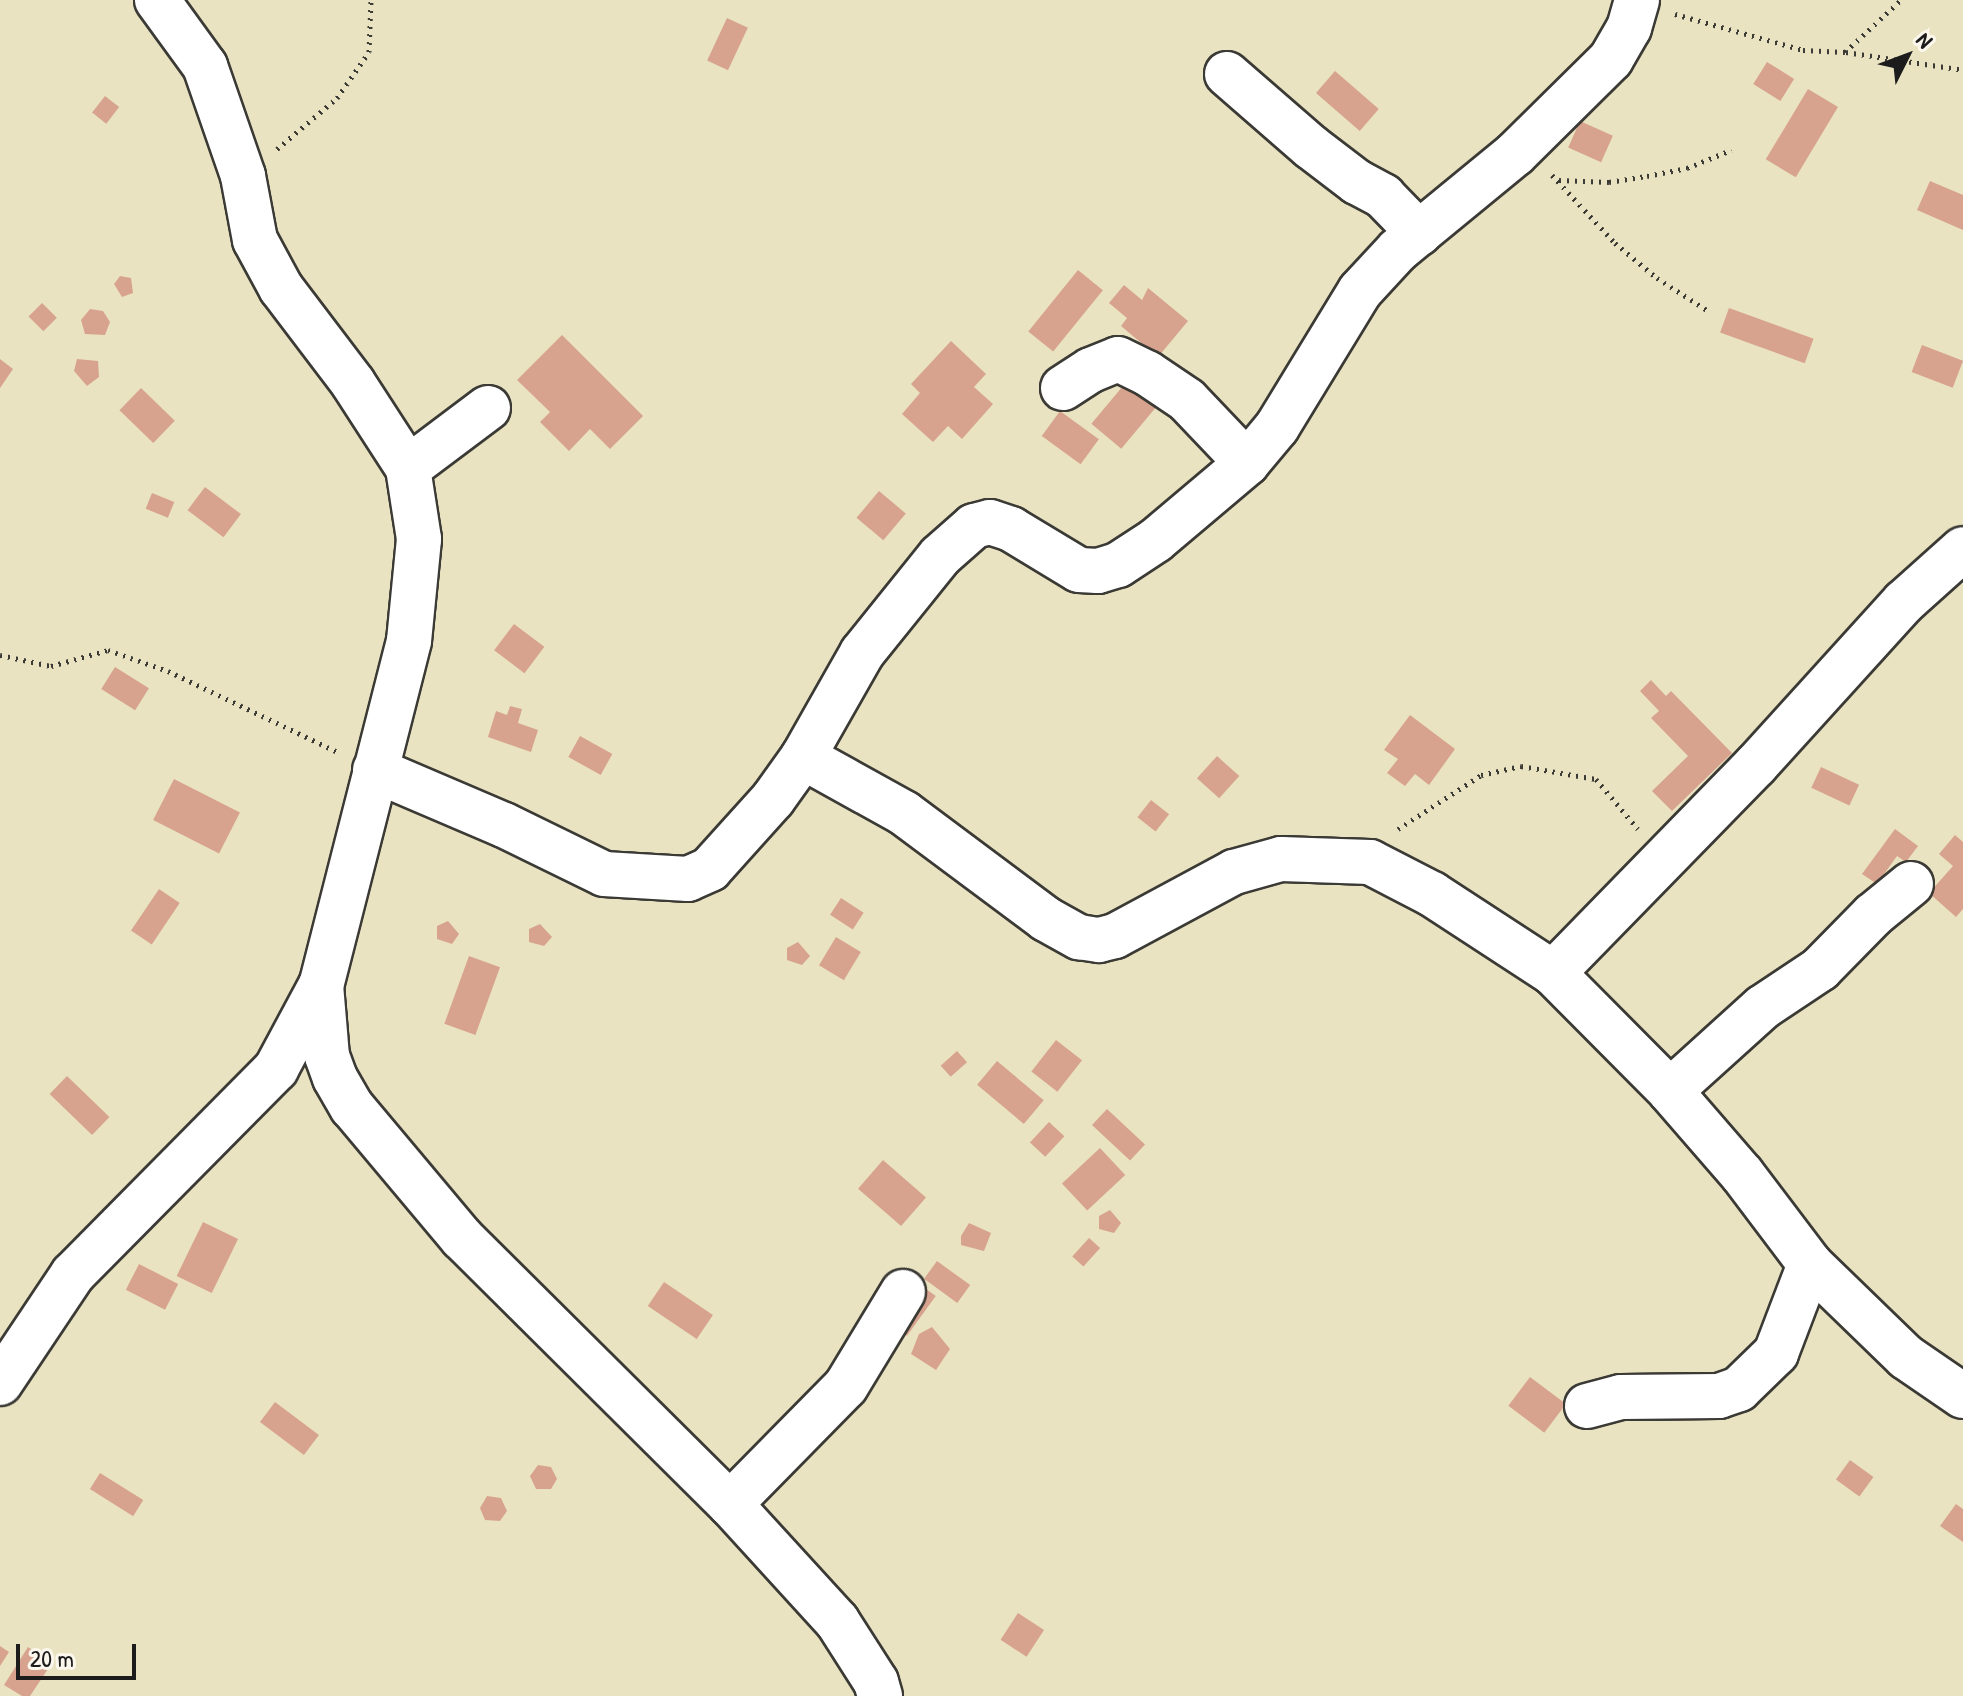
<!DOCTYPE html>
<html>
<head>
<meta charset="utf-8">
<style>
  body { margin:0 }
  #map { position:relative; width:1963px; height:1696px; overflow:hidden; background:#e9e3c2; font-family:"Patrick Hand",sans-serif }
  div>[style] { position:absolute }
  .building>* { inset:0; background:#d8a38e; transform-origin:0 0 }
  .path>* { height:5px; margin-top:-2.5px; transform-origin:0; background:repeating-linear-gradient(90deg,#3b3a35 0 2px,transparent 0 8px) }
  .roads { filter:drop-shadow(2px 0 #3b3a35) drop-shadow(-2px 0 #3b3a35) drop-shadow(0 2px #3b3a35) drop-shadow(0 -2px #3b3a35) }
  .minor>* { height:44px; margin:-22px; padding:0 22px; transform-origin:22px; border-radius:22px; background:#fff }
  span { translate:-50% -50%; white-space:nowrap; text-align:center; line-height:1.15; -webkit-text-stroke:8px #fbf7ec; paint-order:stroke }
  .north { position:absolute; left:1867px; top:16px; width:80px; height:80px; -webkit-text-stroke:6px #fbf7ec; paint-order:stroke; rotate:48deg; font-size:22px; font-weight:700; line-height:32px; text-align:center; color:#1c1c1c }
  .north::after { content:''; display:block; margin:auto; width:28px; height:36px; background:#1c1c1c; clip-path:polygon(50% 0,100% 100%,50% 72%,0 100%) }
  .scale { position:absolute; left:16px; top:1644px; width:120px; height:36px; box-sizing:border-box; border:4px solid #1c1c1c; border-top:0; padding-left:10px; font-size:24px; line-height:28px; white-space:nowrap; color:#1c1c1c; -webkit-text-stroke:6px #fbf7ec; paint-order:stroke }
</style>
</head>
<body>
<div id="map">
  <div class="building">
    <i style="left:727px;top:18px;width:23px;height:47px;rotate:25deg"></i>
    <i style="left:1767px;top:62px;width:32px;height:26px;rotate:32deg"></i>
    <i style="left:1335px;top:71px;width:58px;height:29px;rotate:41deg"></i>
    <i style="left:1808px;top:89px;width:35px;height:82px;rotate:31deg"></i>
    <i style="left:105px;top:96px;width:18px;height:21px;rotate:38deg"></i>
    <i style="left:1580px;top:121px;width:36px;height:29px;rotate:24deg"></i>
    <i style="clip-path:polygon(1930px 181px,1963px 195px,1963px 230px,1917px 210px)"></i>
    <i style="left:1078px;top:270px;width:32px;height:79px;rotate:39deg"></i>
    <i style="clip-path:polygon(120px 276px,131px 278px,133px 293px,122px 297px,114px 284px)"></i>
    <i style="clip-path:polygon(1124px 285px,1142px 300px,1148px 288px,1188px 321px,1158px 357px,1121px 326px,1127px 318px,1109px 303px)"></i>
    <i style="left:42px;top:303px;width:21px;height:19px;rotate:45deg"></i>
    <i style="left:1729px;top:308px;width:90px;height:26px;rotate:20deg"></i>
    <i style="clip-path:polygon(90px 309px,103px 311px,110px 322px,105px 335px,85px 334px,81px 320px)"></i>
    <i style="clip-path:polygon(562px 335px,643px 416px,610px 449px,590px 429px,569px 451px,540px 422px,550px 412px,517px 380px)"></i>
    <i style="clip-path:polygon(951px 341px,986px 374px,974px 387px,993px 404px,962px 439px,948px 426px,933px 442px,902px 414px,920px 393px,911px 384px)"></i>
    <i style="left:1922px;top:345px;width:44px;height:29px;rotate:21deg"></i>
    <i style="clip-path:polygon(0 359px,13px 369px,0 388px)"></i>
    <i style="clip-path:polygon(77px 359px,98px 361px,99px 377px,87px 386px,74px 371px)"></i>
    <i style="left:1128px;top:380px;width:39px;height:57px;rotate:40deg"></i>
    <i style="left:141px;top:388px;width:47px;height:31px;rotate:44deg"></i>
    <i style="left:1060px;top:411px;width:48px;height:31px;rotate:36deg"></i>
    <i style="left:205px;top:487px;width:45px;height:29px;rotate:37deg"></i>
    <i style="left:879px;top:491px;width:35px;height:35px;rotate:40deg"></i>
    <i style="left:152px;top:493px;width:24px;height:17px;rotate:22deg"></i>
    <i style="left:514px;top:624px;width:38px;height:33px;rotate:37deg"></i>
    <i style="left:115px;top:667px;width:40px;height:26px;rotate:32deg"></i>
    <i style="clip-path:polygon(1651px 680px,1666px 696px,1671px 691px,1732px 753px,1672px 811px,1652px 791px,1688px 756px,1651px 718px,1659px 711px,1640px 691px)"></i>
    <i style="clip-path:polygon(510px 706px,522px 709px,518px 723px,538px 730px,531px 752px,488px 737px,496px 711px,507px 715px)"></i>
    <i style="clip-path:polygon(1410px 715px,1455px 749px,1429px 785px,1415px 774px,1405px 786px,1387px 773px,1398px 759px,1384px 750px)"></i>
    <i style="left:580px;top:736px;width:37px;height:24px;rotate:29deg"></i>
    <i style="left:1217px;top:756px;width:30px;height:30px;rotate:42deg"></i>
    <i style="left:1821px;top:767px;width:42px;height:23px;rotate:25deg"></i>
    <i style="left:174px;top:779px;width:74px;height:46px;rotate:27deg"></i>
    <i style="left:1151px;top:800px;width:23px;height:22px;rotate:38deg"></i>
    <i style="clip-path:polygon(1895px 829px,1918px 846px,1906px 862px,1897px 856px,1877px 884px,1862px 874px)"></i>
    <i style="clip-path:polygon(1955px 835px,1963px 842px,1963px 909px,1956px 917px,1929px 893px,1953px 866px,1939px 854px)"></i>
    <i style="left:159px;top:889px;width:25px;height:50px;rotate:34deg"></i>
    <i style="left:841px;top:898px;width:27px;height:20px;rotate:33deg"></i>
    <i style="clip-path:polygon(448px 921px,459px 934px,452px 944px,437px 939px,437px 926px)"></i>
    <i style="clip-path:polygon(540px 924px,552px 937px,544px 946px,529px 942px,529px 929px)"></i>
    <i style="left:836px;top:937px;width:29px;height:33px;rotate:31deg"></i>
    <i style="clip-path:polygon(798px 942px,810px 956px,802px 965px,787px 960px,787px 948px)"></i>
    <i style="left:469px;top:956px;width:33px;height:72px;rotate:20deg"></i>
    <i style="left:1056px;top:1040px;width:33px;height:40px;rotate:38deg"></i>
    <i style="left:957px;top:1051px;width:15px;height:22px;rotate:48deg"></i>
    <i style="left:997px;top:1061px;width:61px;height:31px;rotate:40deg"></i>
    <i style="left:67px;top:1076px;width:59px;height:25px;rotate:44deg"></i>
    <i style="left:1107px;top:1109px;width:52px;height:22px;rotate:43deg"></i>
    <i style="left:1049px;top:1122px;width:21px;height:28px;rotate:43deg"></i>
    <i style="left:1100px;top:1148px;width:37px;height:52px;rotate:47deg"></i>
    <i style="left:883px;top:1160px;width:57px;height:38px;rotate:41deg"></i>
    <i style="clip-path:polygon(1110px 1210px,1121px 1223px,1114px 1233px,1099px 1229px,1099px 1216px)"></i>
    <i style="left:203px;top:1222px;width:39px;height:60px;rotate:26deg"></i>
    <i style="clip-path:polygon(969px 1223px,991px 1233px,984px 1251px,961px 1245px,961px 1236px)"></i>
    <i style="left:1089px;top:1238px;width:15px;height:25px;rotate:42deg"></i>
    <i style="left:937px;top:1261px;width:41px;height:22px;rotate:36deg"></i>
    <i style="left:139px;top:1264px;width:44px;height:29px;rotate:27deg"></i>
    <i style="left:664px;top:1282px;width:59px;height:29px;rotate:34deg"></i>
    <i style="left:922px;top:1286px;width:17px;height:49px;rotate:36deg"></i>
    <i style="clip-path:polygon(932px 1327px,950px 1349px,936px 1370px,911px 1354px,919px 1334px)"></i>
    <i style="left:1530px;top:1377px;width:45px;height:36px;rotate:37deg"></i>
    <i style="left:275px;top:1402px;width:55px;height:25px;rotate:37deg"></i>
    <i style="left:1850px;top:1460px;width:29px;height:24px;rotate:36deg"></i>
    <i style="clip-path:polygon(538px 1465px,551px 1467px,557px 1479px,551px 1489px,536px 1489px,530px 1476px)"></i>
    <i style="left:100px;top:1473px;width:51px;height:19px;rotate:32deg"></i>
    <i style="clip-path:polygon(487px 1496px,501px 1498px,507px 1511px,500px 1521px,485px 1520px,480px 1508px)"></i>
    <i style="clip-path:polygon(1956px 1504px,1963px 1509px,1963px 1542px,1940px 1526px)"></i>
    <i style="left:1018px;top:1613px;width:31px;height:32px;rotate:33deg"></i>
    <i style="clip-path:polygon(0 1646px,9px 1652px,0 1666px)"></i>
    <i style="clip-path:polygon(28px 1647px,52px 1663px,30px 1696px,22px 1696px,4px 1685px)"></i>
  </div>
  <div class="path">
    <i style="left:1675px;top:14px;width:133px;rotate:15.7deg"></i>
    <i style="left:1803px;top:50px;width:42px;rotate:2.7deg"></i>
    <i style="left:1845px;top:52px;width:76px;rotate:-42.9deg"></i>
    <i style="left:1846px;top:52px;width:118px;rotate:8.7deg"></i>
    <i style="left:277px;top:149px;width:79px;rotate:-40.4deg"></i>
    <i style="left:337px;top:98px;width:56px;rotate:-55.2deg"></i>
    <i style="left:369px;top:52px;width:52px;rotate:-87.8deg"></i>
    <i style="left:1552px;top:175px;width:93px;rotate:47.2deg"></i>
    <i style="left:1615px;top:243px;width:55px;rotate:39.8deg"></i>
    <i style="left:1657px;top:278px;width:59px;rotate:32.6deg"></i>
    <i style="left:1559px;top:180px;width:50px;rotate:2.3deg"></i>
    <i style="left:1609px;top:182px;width:38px;rotate:-9deg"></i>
    <i style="left:1647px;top:176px;width:41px;rotate:-11.3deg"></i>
    <i style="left:1687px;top:168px;width:48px;rotate:-22.2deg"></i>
    <i style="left:0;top:655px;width:52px;rotate:12.2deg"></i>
    <i style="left:51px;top:666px;width:59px;rotate:-15.7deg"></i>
    <i style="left:108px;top:650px;width:64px;rotate:19.3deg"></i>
    <i style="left:168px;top:671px;width:188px;rotate:25.5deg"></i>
    <i style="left:1398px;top:829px;width:99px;rotate:-33deg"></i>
    <i style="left:1481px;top:775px;width:41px;rotate:-12.7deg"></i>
    <i style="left:1521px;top:766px;width:76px;rotate:9.8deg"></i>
    <i style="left:1596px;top:779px;width:65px;rotate:50deg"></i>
  </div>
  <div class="roads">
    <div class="minor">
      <i style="left:157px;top:0;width:82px;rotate:54deg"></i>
      <i style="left:205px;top:66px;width:116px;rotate:70.9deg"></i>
      <i style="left:243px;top:176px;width:65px;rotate:79.4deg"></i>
      <i style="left:255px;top:240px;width:55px;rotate:61.6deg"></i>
      <i style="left:281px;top:288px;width:119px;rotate:52.8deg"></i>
      <i style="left:353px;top:383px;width:101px;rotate:57.1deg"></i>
      <i style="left:408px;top:468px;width:72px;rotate:81.2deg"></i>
      <i style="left:419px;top:539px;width:102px;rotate:95.6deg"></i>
      <i style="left:409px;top:641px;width:355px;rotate:104.3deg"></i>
      <i style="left:321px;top:985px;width:71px;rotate:85.2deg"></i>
      <i style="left:327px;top:1056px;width:23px;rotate:70deg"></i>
      <i style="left:335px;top:1078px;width:34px;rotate:60deg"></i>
      <i style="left:352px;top:1107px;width:171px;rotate:50deg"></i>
      <i style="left:462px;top:1238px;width:378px;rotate:44.8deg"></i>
      <i style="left:730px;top:1504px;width:159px;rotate:47.6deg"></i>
      <i style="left:837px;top:1621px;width:72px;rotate:57.4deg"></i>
      <i style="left:876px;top:1682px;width:15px;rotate:74deg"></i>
      <i style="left:1227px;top:74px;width:111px;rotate:41deg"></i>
      <i style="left:1311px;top:147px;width:58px;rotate:37.3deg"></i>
      <i style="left:1357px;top:182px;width:30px;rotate:28deg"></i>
      <i style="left:1383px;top:196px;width:52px;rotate:45.8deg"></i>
      <i style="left:1063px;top:388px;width:33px;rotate:-33deg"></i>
      <i style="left:1091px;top:370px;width:29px;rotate:-22deg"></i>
      <i style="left:1118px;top:359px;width:32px;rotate:26deg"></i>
      <i style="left:1147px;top:373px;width:48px;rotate:34deg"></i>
      <i style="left:1187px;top:400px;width:87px;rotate:46.4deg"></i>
      <i style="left:408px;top:468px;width:100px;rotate:-36.9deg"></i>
      <i style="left:803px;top:757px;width:120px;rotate:-60.4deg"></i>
      <i style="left:862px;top:653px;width:124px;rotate:-51.2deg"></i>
      <i style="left:940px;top:556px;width:45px;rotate:-41.4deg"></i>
      <i style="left:974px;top:526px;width:16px;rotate:-14deg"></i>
      <i style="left:990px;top:522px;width:22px;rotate:18deg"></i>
      <i style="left:1011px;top:529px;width:79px;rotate:31.1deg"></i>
      <i style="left:1079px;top:570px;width:19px;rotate:3deg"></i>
      <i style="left:1098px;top:571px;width:21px;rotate:-17deg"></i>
      <i style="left:1118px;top:565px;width:45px;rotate:-33.3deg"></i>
      <i style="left:1156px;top:540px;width:119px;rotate:-40.2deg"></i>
      <i style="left:1247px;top:463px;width:47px;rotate:-50.2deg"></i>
      <i style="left:1277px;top:427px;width:159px;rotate:-58.6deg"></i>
      <i style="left:1360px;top:291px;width:56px;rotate:-47.2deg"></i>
      <i style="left:1398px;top:250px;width:151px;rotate:-39.4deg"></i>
      <i style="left:1515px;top:154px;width:135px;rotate:-44.7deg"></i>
      <i style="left:1611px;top:59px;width:36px;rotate:-60deg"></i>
      <i style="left:1629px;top:28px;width:29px;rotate:-74deg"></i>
      <i style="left:375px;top:770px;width:140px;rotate:23.1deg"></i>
      <i style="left:504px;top:825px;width:111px;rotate:26.1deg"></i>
      <i style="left:604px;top:874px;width:84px;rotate:3.4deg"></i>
      <i style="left:688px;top:879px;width:24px;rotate:-24deg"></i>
      <i style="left:710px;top:869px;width:94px;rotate:-48deg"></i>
      <i style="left:773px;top:799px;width:52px;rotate:-54.5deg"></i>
      <i style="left:803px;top:757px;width:115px;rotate:29deg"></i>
      <i style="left:904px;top:813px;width:177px;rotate:36.7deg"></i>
      <i style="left:1046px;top:919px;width:38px;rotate:29deg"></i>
      <i style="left:1079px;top:937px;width:20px;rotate:9deg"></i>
      <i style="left:1099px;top:940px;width:16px;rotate:-14deg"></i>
      <i style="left:1115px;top:936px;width:135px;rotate:-28.3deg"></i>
      <i style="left:1234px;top:872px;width:49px;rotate:-15.5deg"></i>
      <i style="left:1281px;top:859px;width:89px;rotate:1.9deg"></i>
      <i style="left:1370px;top:862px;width:70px;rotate:27.3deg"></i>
      <i style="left:1432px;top:894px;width:145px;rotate:33.1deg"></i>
      <i style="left:1553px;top:973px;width:166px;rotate:45.2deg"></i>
      <i style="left:1670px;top:1091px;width:110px;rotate:49.1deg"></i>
      <i style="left:1742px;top:1174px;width:113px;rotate:52.9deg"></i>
      <i style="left:1810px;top:1264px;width:134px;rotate:44.1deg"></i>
      <i style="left:1906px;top:1357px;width:69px;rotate:34.4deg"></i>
      <i style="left:1553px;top:973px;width:291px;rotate:-45.7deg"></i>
      <i style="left:1756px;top:765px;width:220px;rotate:-47.8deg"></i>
      <i style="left:1904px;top:602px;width:79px;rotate:-41.9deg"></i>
      <i style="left:1670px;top:1091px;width:125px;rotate:-42.1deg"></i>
      <i style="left:1763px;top:1007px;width:69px;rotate:-33.7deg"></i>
      <i style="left:1820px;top:969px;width:76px;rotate:-45.5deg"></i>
      <i style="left:1873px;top:915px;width:49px;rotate:-39.2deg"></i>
      <i style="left:0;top:1383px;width:131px;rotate:-56.2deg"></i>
      <i style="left:73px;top:1274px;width:289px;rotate:-45.3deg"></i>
      <i style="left:276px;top:1069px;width:95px;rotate:-61.8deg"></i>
      <i style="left:1587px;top:1406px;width:35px;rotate:-15deg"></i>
      <i style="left:1621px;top:1397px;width:98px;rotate:-0.6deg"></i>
      <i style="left:1719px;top:1396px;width:21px;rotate:-19deg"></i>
      <i style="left:1739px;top:1389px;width:52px;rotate:-44.2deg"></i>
      <i style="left:1776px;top:1353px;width:95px;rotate:-69.1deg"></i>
      <i style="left:730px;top:1504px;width:165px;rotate:-45.5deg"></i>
      <i style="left:846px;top:1386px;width:110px;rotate:-58.8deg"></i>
    </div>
  </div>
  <div class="north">N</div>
  <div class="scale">20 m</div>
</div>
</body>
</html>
